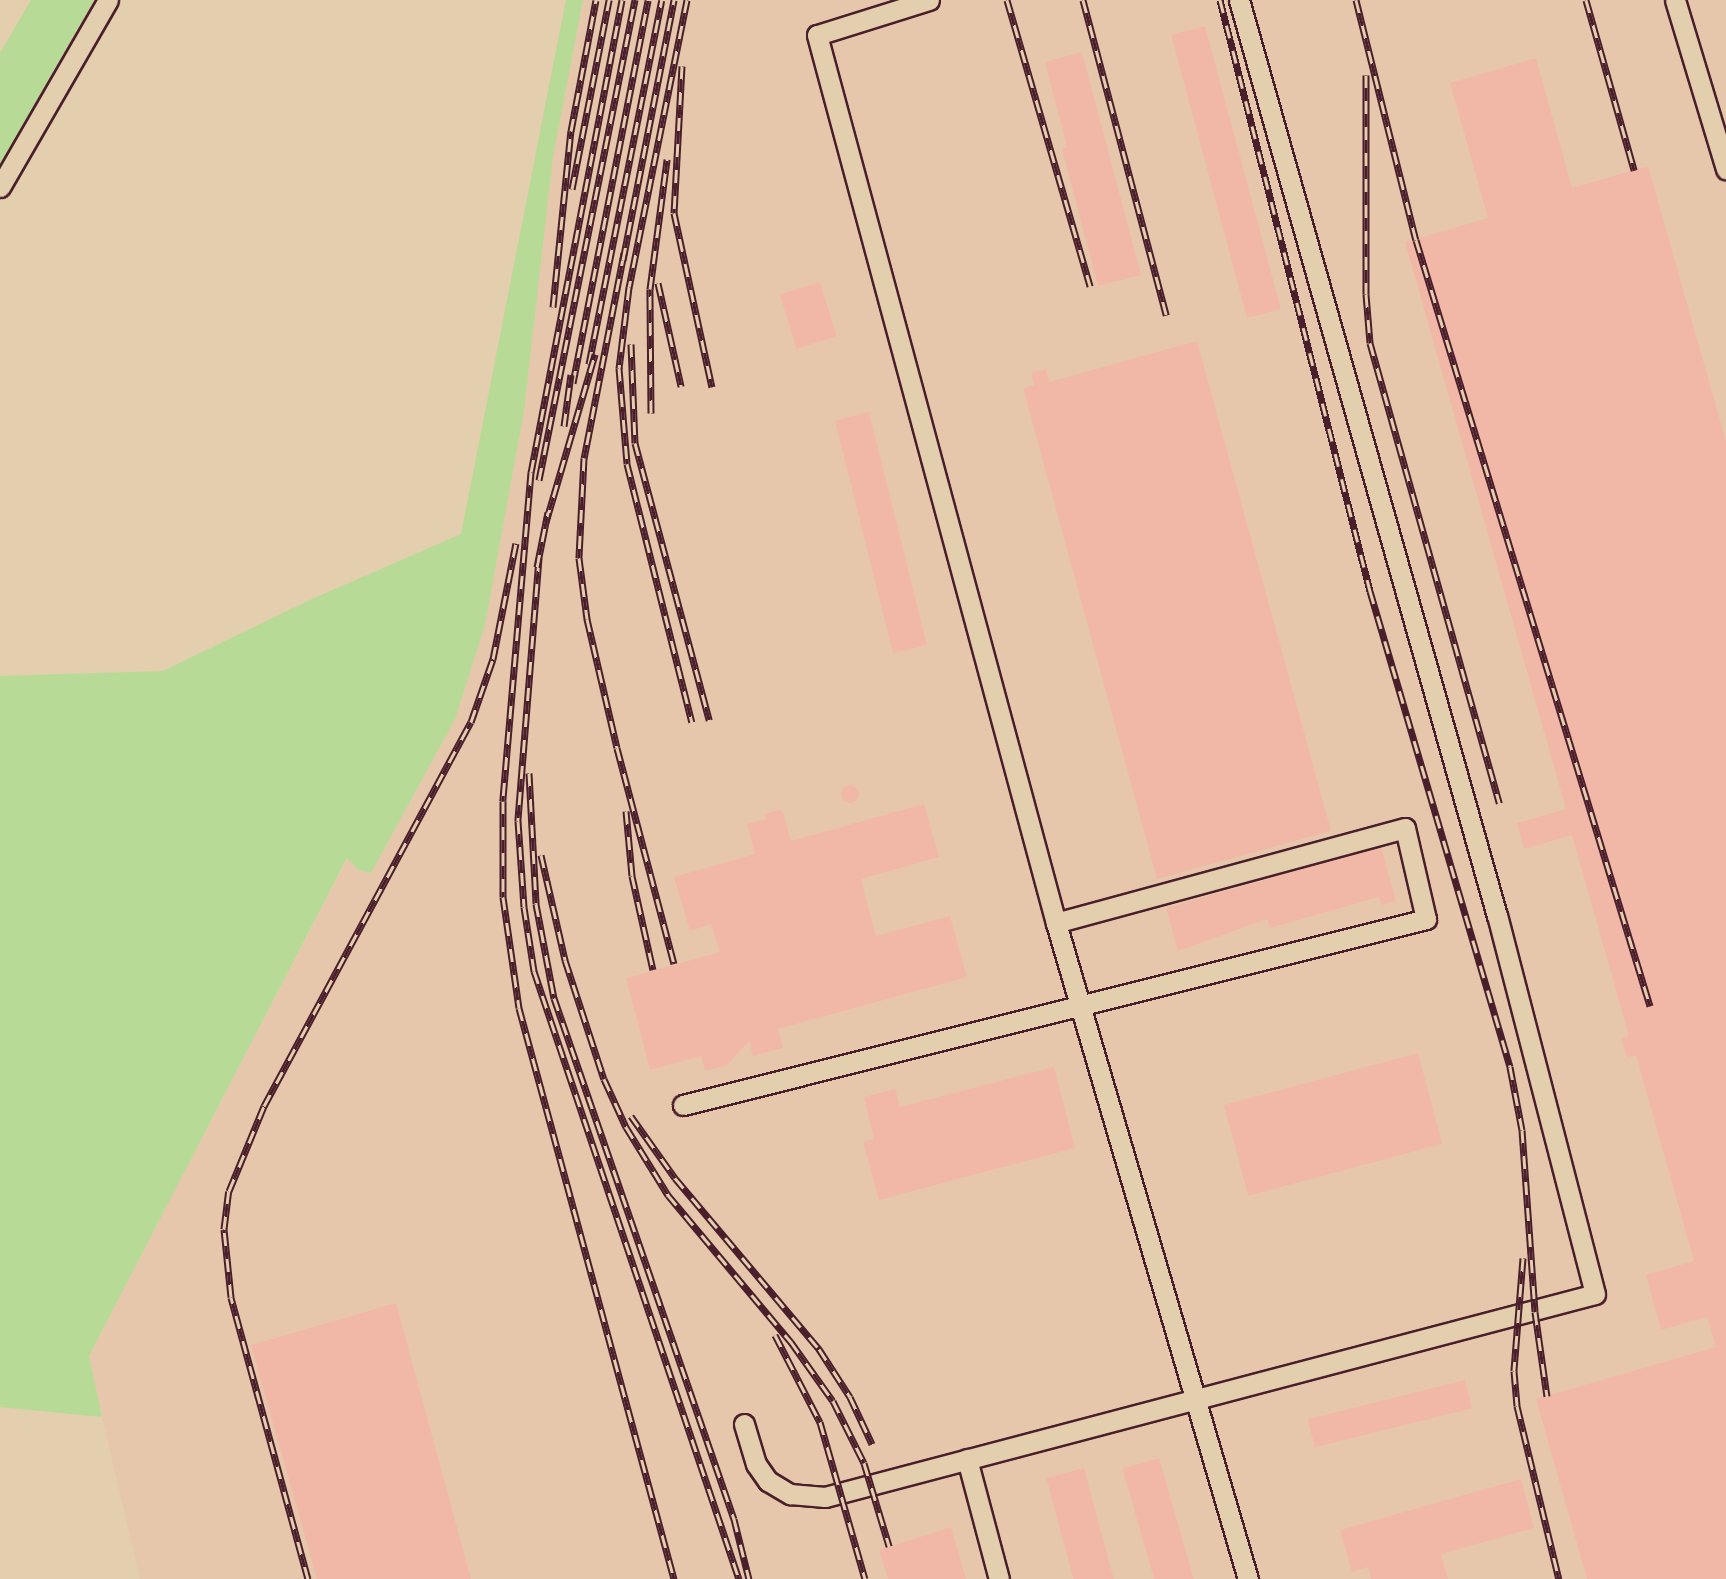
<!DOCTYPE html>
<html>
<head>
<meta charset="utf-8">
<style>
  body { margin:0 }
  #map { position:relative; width:1726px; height:1579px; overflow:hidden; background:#e3cead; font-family:"Shantell Sans",sans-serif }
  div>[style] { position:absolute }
  .built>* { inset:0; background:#e7c7ab }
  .green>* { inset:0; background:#b7db96 }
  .building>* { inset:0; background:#f1b8a7; transform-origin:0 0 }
  .round { border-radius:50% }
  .roads { filter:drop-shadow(2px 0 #4a1f2b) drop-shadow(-2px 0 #4a1f2b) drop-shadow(0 2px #4a1f2b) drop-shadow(0 -2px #4a1f2b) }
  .minor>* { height:19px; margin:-9.5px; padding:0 9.5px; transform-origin:9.5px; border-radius:9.5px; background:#e3cead }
  .rail>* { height:7px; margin-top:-3.5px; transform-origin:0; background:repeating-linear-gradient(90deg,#e3cead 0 13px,#4a1f2b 0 26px); box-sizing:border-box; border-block:2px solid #4a1f2b }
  span { translate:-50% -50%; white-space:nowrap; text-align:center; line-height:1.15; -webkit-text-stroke:6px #e3cead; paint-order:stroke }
</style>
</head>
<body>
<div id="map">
  <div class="built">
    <i style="clip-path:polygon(566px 0,1726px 0,1726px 1579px,140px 1579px,88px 1357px,428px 704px)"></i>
  </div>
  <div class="green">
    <i style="clip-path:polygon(31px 0,94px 0,0 164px,0 53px)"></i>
    <i style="clip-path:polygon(566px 0,583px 0,553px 157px,524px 411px,485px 625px,455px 719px,371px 873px,358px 870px,347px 858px,89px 1356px,102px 1417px,0 1407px,0 676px,163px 671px,312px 599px,461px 534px)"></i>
  </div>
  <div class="building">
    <i style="left:1205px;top:26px;width:293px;height:35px;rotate:75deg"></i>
    <i style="clip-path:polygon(1082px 52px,1141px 275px,1098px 286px,1062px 149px,1067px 147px,1045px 62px)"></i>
    <i style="clip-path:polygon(1536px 58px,1572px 188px,1648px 166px,1726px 441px,1726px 1579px,1587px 1579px,1536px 1399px,1716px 1347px,1707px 1317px,1661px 1330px,1646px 1275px,1694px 1261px,1636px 1055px,1627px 1058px,1621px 1038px,1629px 1036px,1572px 835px,1524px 849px,1517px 823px,1566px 809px,1405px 242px,1488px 218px,1450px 83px)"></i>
    <i style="left:820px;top:282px;width:57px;height:42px;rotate:73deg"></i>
    <i style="clip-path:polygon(1197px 341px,1331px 831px,1157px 879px,1023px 388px,1034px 385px,1031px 373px,1046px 369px,1049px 382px)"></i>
    <i style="left:869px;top:412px;width:240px;height:35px;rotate:76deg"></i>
    <i class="round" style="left:841px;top:785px;width:18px;height:18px"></i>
    <i style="clip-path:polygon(924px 804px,939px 857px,861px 879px,876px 936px,950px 916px,967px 977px,778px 1029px,783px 1048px,753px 1056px,749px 1041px,727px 1065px,705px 1071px,701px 1056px,650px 1070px,626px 978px,720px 952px,711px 924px,690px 931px,674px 877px,755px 854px,747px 824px,766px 819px,764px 814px,782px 809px,791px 841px)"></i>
    <i style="clip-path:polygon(1381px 847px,1396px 901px,1381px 905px,1379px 897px,1270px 928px,1267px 919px,1178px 951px,1166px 908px)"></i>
    <i style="left:1418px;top:1053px;width:94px;height:201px;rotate:75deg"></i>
    <i style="clip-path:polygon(1054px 1067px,1075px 1148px,879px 1200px,863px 1142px,874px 1139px,864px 1097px,895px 1089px,900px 1107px)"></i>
    <i style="clip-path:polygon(396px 1303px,471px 1579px,317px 1579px,251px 1345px)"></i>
    <i style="left:1465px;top:1380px;width:29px;height:162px;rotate:76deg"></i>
    <i style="left:1159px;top:1458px;width:126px;height:38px;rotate:74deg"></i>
    <i style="left:1084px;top:1468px;width:115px;height:39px;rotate:75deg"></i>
    <i style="clip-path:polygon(1521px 1479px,1534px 1528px,1441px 1554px,1448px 1579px,1371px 1579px,1368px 1567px,1352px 1572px,1340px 1530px)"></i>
    <i style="clip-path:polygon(951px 1527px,966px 1579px,888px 1579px,879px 1550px)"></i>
  </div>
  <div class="roads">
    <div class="minor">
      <i style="left:929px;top:0;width:117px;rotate:162.6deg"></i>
      <i style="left:817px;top:35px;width:920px;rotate:74.94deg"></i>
      <i style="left:1056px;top:923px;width:684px;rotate:73.69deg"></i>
      <i style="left:1675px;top:0;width:177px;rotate:73.2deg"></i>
      <i style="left:0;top:187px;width:216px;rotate:-60deg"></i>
      <i style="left:683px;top:1105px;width:766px;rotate:-14.05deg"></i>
      <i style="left:1426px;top:919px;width:93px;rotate:-103deg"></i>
      <i style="left:1405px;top:828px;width:362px;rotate:164.8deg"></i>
      <i style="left:744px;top:1424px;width:42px;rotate:73.3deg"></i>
      <i style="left:756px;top:1464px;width:21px;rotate:55deg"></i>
      <i style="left:768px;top:1481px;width:26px;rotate:31deg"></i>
      <i style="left:790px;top:1494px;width:35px;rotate:5deg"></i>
      <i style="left:825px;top:1497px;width:796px;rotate:-14.77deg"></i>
      <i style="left:1595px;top:1294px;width:390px;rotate:-104.5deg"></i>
      <i style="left:1497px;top:916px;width:952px;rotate:-105.73deg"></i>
      <i style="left:967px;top:1459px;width:124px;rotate:75.1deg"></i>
    </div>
  </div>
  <div class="rail">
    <i style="left:622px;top:0;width:481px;rotate:100.9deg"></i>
    <i style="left:531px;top:472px;width:330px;rotate:94.9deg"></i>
    <i style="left:503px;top:801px;width:96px;rotate:90deg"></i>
    <i style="left:503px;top:897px;width:112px;rotate:81.8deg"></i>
    <i style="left:519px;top:1008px;width:592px;rotate:74.81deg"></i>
    <i style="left:687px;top:0;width:293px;rotate:101.4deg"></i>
    <i style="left:629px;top:287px;width:82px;rotate:97deg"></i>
    <i style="left:619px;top:368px;width:96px;rotate:85.2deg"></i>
    <i style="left:627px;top:464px;width:266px;rotate:75.9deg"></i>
    <i style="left:1007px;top:0;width:298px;rotate:73.8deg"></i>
    <i style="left:1083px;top:0;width:326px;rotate:75.2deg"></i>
    <i style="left:1220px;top:0;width:610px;rotate:75.76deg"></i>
    <i style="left:1370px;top:591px;width:496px;rotate:73.6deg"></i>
    <i style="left:1510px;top:1067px;width:64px;rotate:79.2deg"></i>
    <i style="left:1522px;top:1130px;width:182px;rotate:85.9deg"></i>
    <i style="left:1535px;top:1312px;width:85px;rotate:81.9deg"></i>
    <i style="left:1356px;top:0;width:247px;rotate:76deg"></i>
    <i style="left:1416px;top:240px;width:801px;rotate:73.01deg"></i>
    <i style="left:1586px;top:0;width:177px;rotate:74.2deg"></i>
    <i style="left:682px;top:66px;width:147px;rotate:93.1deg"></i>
    <i style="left:674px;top:213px;width:178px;rotate:77.7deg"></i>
    <i style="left:1366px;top:75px;width:219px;rotate:90deg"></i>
    <i style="left:1366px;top:294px;width:49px;rotate:85.3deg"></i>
    <i style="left:1370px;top:343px;width:478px;rotate:74.3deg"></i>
    <i style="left:572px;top:189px;width:193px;rotate:-78.9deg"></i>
    <i style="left:624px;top:253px;width:209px;rotate:101deg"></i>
    <i style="left:584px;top:458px;width:100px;rotate:92.9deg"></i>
    <i style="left:579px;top:558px;width:62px;rotate:82.5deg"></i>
    <i style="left:587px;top:619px;width:132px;rotate:76.9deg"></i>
    <i style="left:617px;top:748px;width:223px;rotate:75.2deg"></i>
    <i style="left:623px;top:260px;width:265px;rotate:-78.9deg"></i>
    <i style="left:658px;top:283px;width:106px;rotate:77.4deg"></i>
    <i style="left:553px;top:307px;width:177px;rotate:-84.2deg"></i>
    <i style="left:571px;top:131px;width:133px;rotate:-79.2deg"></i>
    <i style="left:631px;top:344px;width:99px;rotate:87.7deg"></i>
    <i style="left:635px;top:443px;width:287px;rotate:75deg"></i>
    <i style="left:589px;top:364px;width:371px;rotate:-78.7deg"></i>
    <i style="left:573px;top:383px;width:390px;rotate:-78.9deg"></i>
    <i style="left:651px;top:413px;width:124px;rotate:-90.5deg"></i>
    <i style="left:650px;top:289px;width:131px;rotate:-82.5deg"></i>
    <i style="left:564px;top:426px;width:52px;rotate:-82.3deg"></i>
    <i style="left:539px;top:480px;width:490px;rotate:-78.7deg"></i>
    <i style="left:546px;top:522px;width:175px;rotate:-73.7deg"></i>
    <i style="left:539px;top:558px;width:264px;rotate:94.6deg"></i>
    <i style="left:518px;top:821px;width:86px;rotate:86deg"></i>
    <i style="left:524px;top:907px;width:65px;rotate:81.1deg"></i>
    <i style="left:534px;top:971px;width:642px;rotate:71.37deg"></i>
    <i style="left:537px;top:567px;width:56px;rotate:-78.7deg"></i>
    <i style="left:529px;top:773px;width:131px;rotate:86.9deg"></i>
    <i style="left:536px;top:904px;width:96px;rotate:79.2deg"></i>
    <i style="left:554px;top:998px;width:551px;rotate:70.94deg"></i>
    <i style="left:734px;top:1519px;width:62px;rotate:76deg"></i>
    <i style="left:626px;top:811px;width:65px;rotate:84.7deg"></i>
    <i style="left:632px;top:876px;width:96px;rotate:77.4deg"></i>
    <i style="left:541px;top:855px;width:108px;rotate:77.1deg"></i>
    <i style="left:565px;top:960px;width:125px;rotate:71.9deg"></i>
    <i style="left:604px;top:1079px;width:53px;rotate:65.4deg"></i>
    <i style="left:626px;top:1127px;width:80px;rotate:58.3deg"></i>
    <i style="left:668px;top:1195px;width:192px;rotate:50.1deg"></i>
    <i style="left:791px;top:1342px;width:72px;rotate:54.6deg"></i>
    <i style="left:833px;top:1401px;width:69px;rotate:63.4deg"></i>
    <i style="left:864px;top:1463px;width:87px;rotate:73.2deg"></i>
    <i style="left:631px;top:1116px;width:76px;rotate:54.6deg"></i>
    <i style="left:675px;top:1178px;width:224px;rotate:49.9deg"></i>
    <i style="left:819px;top:1349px;width:57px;rotate:57.1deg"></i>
    <i style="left:850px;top:1397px;width:52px;rotate:64.9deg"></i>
    <i style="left:1523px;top:1258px;width:113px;rotate:94.6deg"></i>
    <i style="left:1514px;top:1371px;width:35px;rotate:85deg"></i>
    <i style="left:1517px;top:1406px;width:178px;rotate:76.4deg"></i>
    <i style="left:775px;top:1335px;width:98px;rotate:62.7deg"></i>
    <i style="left:820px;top:1422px;width:163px;rotate:74deg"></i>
    <i style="left:308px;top:1579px;width:292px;rotate:-105.3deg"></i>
    <i style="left:231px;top:1297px;width:68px;rotate:-95.9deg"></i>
    <i style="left:224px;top:1229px;width:38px;rotate:-83deg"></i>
    <i style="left:229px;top:1191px;width:92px;rotate:-67.6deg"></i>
    <i style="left:264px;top:1106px;width:436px;rotate:-61.7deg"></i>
    <i style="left:471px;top:722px;width:67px;rotate:-70.8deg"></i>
    <i style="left:493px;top:659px;width:118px;rotate:-78.8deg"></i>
  </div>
</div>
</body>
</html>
